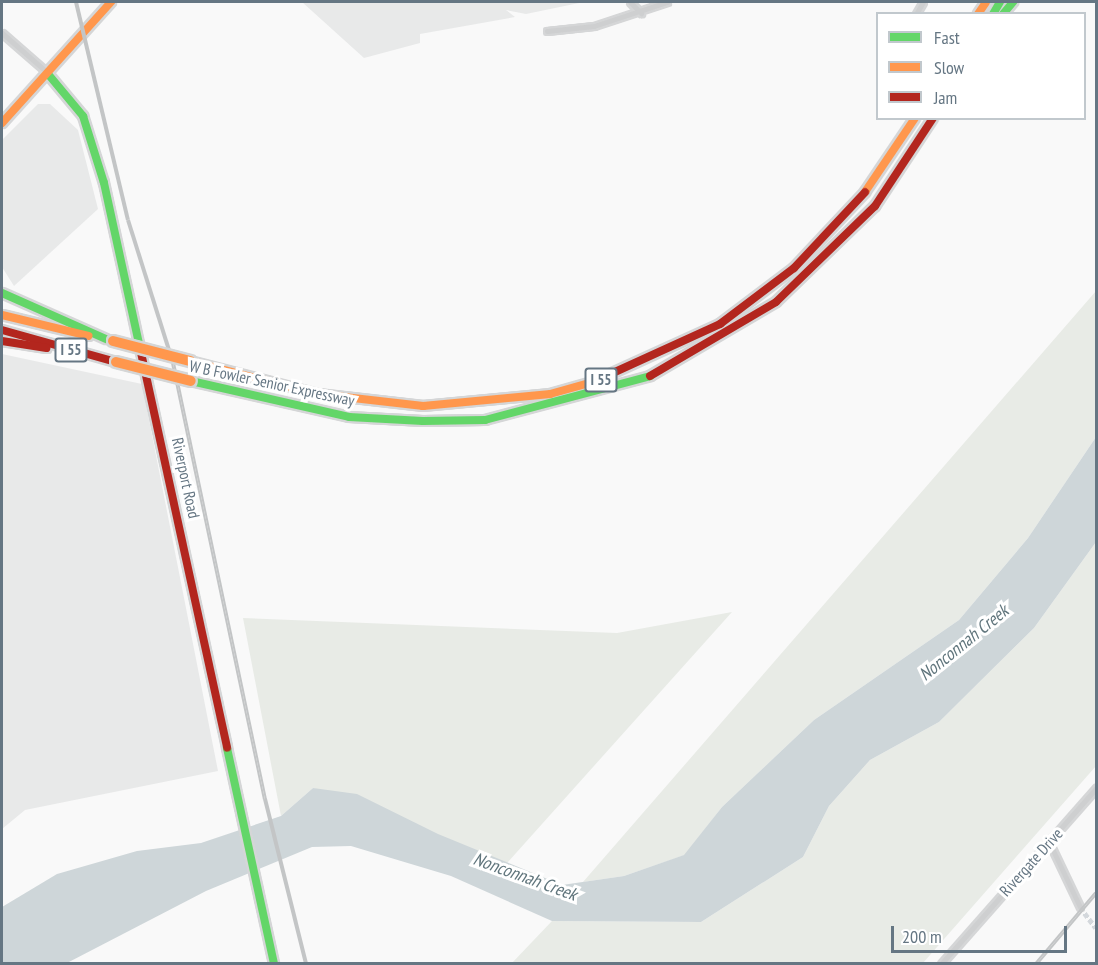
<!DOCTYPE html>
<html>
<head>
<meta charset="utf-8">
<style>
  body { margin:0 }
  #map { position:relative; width:1098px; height:965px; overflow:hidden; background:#f9f9f9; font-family:"PT Sans Narrow",sans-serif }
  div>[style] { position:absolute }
  .built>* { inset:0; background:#e8e9e9 }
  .green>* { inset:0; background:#e8ebe6 }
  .water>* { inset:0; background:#ced6d9 }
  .street-tunnel>* { height:5px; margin-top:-2.5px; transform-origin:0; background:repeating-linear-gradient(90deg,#d4d8dc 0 5px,transparent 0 7.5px) }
  .roads { filter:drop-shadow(2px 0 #d5d6d7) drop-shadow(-2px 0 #d5d6d7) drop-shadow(0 2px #d5d6d7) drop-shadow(0 -2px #d5d6d7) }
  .street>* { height:5px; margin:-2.5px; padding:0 2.5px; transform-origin:2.5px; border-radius:2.5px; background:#cecfd0 }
  .fast>* { height:8px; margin:-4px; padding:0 4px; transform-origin:4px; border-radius:4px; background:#63d668 }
  .slow>* { height:8px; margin:-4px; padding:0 4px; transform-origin:4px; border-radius:4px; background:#ff974d }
  .jam>* { height:8px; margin:-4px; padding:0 4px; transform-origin:4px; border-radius:4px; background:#b3261e }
  .rail>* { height:4px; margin-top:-2px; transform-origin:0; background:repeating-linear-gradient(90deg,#fff 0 4.5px,#c3c5c6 0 9px); box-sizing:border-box; border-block:2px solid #c3c5c6 }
  .bridges { filter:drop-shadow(2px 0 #d5d6d6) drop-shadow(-2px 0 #d5d6d6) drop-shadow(0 2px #d5d6d6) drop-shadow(0 -2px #d5d6d6) }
  .slow-bridge>* { height:10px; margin:-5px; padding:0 5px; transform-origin:5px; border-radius:5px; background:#ff974d }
  span { translate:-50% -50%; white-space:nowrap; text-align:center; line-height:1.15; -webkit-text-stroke:6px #fff; paint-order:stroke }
  .shield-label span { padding:2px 4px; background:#fff; border:2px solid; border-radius:4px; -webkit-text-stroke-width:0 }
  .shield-label { font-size:15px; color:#657683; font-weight:700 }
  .street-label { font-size:16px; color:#657683 }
  .water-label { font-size:18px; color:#60757c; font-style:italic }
  .frame { position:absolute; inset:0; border:3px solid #657683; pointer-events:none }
  .legend { position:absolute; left:876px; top:12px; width:210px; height:108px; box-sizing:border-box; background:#fff; border:2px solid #c1c8cd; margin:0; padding:8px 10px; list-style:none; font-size:18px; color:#657683 }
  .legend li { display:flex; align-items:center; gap:12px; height:30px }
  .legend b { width:30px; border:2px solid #c1c8cd }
  .scale { position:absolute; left:891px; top:926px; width:176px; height:27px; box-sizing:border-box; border:3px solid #657683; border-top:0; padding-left:8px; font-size:18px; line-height:21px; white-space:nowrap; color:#657683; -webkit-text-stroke:4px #fff; paint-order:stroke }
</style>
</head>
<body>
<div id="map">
  <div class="built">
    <i style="clip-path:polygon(302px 2px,584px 2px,526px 14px,506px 10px,515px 17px,420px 34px,420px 43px,364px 58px)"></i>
    <i style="clip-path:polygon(38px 104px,50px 104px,78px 130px,98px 209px,14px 286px,2px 267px,2px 140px)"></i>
    <i style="clip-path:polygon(2px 354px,142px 384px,218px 771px,25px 810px,2px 829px)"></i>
  </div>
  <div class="green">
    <i style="clip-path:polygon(1096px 291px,1096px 437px,1028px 538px,959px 620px,814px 720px,722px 807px,685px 855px,624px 876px,583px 882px)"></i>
    <i style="clip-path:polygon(1096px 542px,1096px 766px,923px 963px,511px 964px,552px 921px,701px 922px,803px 857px,829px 806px,870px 760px,939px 722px,1034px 628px)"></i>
    <i style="clip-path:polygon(732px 612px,507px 863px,313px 788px,281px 816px,243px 618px,617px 633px)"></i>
  </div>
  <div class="water">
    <i style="clip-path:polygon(1096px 437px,1096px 542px,1034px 628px,939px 722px,870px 760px,829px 806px,803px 857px,701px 922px,552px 921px,451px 876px,351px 846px,312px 847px,206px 891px,67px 963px,2px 964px,2px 907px,57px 874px,137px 851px,201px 843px,281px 816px,313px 788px,357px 794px,438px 834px,562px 885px,624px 876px,684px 855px,722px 807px,814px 720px,959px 620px,1028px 538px)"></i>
  </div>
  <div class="street-tunnel">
    <i style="left:1080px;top:907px;width:26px;rotate:53deg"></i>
  </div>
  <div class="roads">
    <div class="street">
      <i style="left:630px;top:2px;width:16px;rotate:45deg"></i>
      <i style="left:916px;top:14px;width:14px;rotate:-60deg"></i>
      <i style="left:547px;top:31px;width:47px;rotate:-6.1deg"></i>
      <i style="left:594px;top:26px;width:77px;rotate:-18.2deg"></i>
      <i style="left:2px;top:33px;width:61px;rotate:41deg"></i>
      <i style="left:1049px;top:842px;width:72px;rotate:64.5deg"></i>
      <i style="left:941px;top:964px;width:235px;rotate:-48.6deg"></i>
    </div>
    <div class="fast">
      <i style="left:993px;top:14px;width:14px;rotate:-60deg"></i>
      <i style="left:1003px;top:14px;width:16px;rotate:-50deg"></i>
      <i style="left:48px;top:74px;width:55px;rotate:50.2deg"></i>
      <i style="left:83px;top:116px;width:70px;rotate:72.6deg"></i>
      <i style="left:104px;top:183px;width:169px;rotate:77.7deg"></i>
      <i style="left:2px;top:293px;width:114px;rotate:23.9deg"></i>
      <i style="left:191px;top:381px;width:162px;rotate:12.8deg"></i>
      <i style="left:349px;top:417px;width:74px;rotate:3.1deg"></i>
      <i style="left:423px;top:421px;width:62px;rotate:-0.9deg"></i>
      <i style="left:485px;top:420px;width:171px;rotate:-14.9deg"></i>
      <i style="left:227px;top:748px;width:221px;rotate:77.7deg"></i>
    </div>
    <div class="slow">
      <i style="left:978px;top:14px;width:14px;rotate:-56deg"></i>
      <i style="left:2px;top:123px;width:163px;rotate:-48deg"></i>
      <i style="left:865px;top:192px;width:89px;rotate:-56deg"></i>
      <i style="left:2px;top:315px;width:89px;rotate:13.6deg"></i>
      <i style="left:190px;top:361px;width:132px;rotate:14.5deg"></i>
      <i style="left:318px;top:394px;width:106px;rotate:6.5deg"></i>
      <i style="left:423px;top:406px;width:128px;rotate:-5.4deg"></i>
      <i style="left:550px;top:394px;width:45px;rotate:-15.6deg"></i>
    </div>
    <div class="jam">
      <i style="left:2px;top:330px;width:118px;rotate:15.7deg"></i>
      <i style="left:2px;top:341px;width:45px;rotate:9deg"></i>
      <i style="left:140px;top:348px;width:409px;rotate:77.7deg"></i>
      <i style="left:650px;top:376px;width:146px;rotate:-30.4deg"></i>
      <i style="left:776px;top:302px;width:138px;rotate:-44.1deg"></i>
      <i style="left:875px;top:206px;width:105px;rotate:-56.6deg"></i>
      <i style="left:593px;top:382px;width:140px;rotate:-24.5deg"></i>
      <i style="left:720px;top:324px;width:93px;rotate:-37.1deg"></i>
      <i style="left:794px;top:268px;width:104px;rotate:-46.9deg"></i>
    </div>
  </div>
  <div class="rail">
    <i style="left:76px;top:2px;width:224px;rotate:76.6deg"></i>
    <i style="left:128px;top:220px;width:150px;rotate:72.5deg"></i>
    <i style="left:173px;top:363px;width:446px;rotate:78.1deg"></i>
    <i style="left:265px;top:799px;width:170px;rotate:76deg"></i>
    <i style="left:1036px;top:964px;width:93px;rotate:-49.8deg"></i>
  </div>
  <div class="bridges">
    <div class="slow-bridge">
      <i style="left:113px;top:341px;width:80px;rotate:14.6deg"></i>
      <i style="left:116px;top:362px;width:77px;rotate:14.2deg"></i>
    </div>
  </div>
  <div class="shield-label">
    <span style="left:71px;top:350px">I 55</span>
    <span style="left:601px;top:380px">I 55</span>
  </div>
  <div class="street-label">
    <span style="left:272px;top:383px;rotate:12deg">W B Fowler Senior Expressway</span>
    <span style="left:186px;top:478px;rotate:78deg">Riverport Road</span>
    <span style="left:1031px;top:862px;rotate:-48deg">Rivergate Drive</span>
  </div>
  <div class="water-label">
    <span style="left:964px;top:643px;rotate:-39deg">Nonconnah Creek</span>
    <span style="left:525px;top:877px;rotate:20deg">Nonconnah Creek</span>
  </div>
  <div class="frame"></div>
  <ul class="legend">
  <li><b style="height:8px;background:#63d668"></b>Fast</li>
  <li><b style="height:8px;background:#ff974d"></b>Slow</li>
  <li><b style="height:8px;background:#b3261e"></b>Jam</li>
  </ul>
  <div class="scale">200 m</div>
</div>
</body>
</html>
